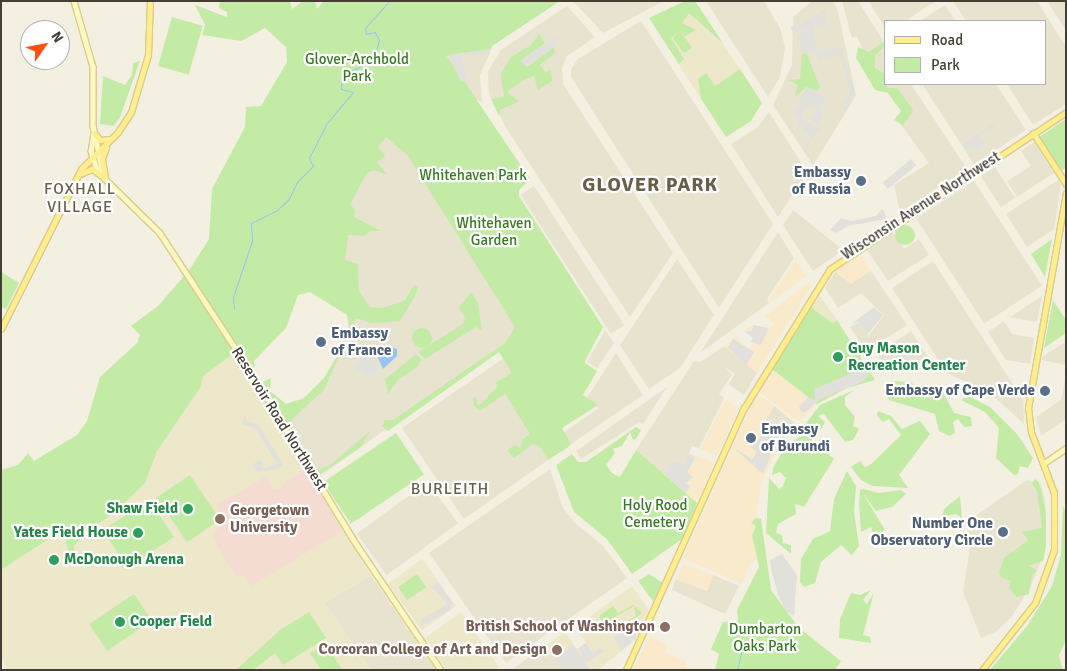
<!DOCTYPE html>
<html>
<head>
<meta charset="utf-8">
<style>
  body { margin:0 }
  #map { position:relative; width:1067px; height:671px; overflow:hidden; background:#f3f0e2; font-family:Signika,sans-serif }
  div>[style] { position:absolute }
  .residential>* { inset:0; background:#e7e3cf; transform-origin:0 0 }
  .commercial>* { inset:0; background:#f8eaca; transform-origin:0 0 }
  .education>* { inset:0; background:#ede8ca; transform-origin:0 0 }
  .medical>* { inset:0; background:#f5dcd3 }
  .green>* { inset:0; background:#c3eba6; transform-origin:0 0 }
  .round { border-radius:50% }
  .parking>* { inset:0; background:#e2e0db; transform-origin:0 0 }
  .water>* { inset:0; background:#97c4f6 }
  .stream>* { height:1px; margin:-0.5px; padding:0 0.5px; transform-origin:0.5px; border-radius:0.5px; background:#97c4f6 }
  .roads { filter:drop-shadow(1px 0 #d7cd8d) drop-shadow(-1px 0 #d7cd8d) drop-shadow(0 1px #d7cd8d) drop-shadow(0 -1px #d7cd8d) }
  .secondary>* { height:4.5px; margin:-2.25px; padding:0 2.25px; transform-origin:2.25px; border-radius:2.25px; background:#fff7bf }
  .primary>* { height:5px; margin:-2.5px; padding:0 2.5px; transform-origin:2.5px; border-radius:2.5px; background:#ffed8e }
  .dots>* { width:14px; height:14px; translate:-50% -50%; box-sizing:border-box; border:2px solid #fff; border-radius:50% }
  span { translate:-50% -50%; white-space:nowrap; text-align:center; line-height:1.15; -webkit-text-stroke:4.5px #fff; paint-order:stroke }
  .park-label { font-size:15px; color:#387a21 }
  .service-label { font-size:15px; color:#4e5e75; font-weight:700 }
  .right { translate:-100% -50%; text-align:right }
  .left { translate:0 -50%; text-align:left }
  .street-label { font-size:15px; color:#443f32 }
  .leisure-label { font-size:15px; color:#27864d; font-weight:700 }
  .education-label { font-size:15px; color:#785e54; font-weight:700 }
  .neighbourhood-label { font-size:16px; color:#685f48; letter-spacing:1px }
  .district-label { font-size:20px; color:#685f48; font-weight:700; letter-spacing:1px }
  .frame { position:absolute; inset:0; border:2px solid #443f32; pointer-events:none }
  .legend { position:absolute; left:884px; top:20px; width:162px; height:65px; box-sizing:border-box; background:#fff; border:1px solid #b4b2ad; margin:0; padding:6px 9px; list-style:none; font-size:15px; color:#443f32 }
  .legend li { display:flex; align-items:center; gap:10px; height:25px }
  .legend b { width:25px; border:1px solid #b4b2ad }
  .north { position:absolute; left:20px; top:20px; width:50px; height:50px; box-sizing:border-box; background:#fff; border:1px solid #b4b2ad; border-radius:50%; rotate:57deg; font-size:14px; font-weight:700; line-height:20px; text-align:center; color:#443f32 }
  .north::after { content:''; display:block; margin:auto; width:18px; height:22px; background:#ff4f0c; clip-path:polygon(50% 0,100% 100%,50% 72%,0 100%) }
</style>
</head>
<body>
<div id="map">
  <div class="residential">
    <i style="clip-path:polygon(664px 1px,603px 33px,574px 2px,575px 1px)"></i>
    <i style="clip-path:polygon(706px 1px,764px 1px,781px 30px,785px 48px,780px 77px,768px 97px)"></i>
    <i style="clip-path:polygon(812px 1px,833px 1px,838px 11px,856px 96px,813px 165px,773px 105px,792px 65px,793px 17px)"></i>
    <i style="clip-path:polygon(842px 1px,858px 1px,886px 45px,886px 84px,911px 84px,967px 169px,900px 212px,894px 185px,929px 163px,896px 118px,903px 113px,865px 56px,857px 36px,852px 38px)"></i>
    <i style="clip-path:polygon(868px 1px,936px 1px,905px 21px,886px 21px,886px 29px)"></i>
    <i style="clip-path:polygon(953px 1px,1037px 1px,1066px 47px,1066px 104px,1033px 125px,1007px 84px,1046px 84px,1046px 21px,966px 21px)"></i>
    <i style="clip-path:polygon(1047px 1px,1066px 1px,1066px 30px)"></i>
    <i style="clip-path:polygon(945px 5px,956px 21px,920px 21px)"></i>
    <i style="clip-path:polygon(567px 6px,595px 37px,567px 56px,562px 68px,563px 84px,673px 253px,630px 317px,506px 128px,489px 94px,488px 71px,501px 50px)"></i>
    <i style="clip-path:polygon(641px 21px,773px 224px,719px 308px,571px 77px,571px 69px,578px 59px)"></i>
    <i style="clip-path:polygon(493px 46px,480px 75px,482px 102px,471px 98px,447px 55px)"></i>
    <i style="clip-path:polygon(922px 84px,996px 84px,1026px 130px,974px 164px)"></i>
    <i style="clip-path:polygon(769px 112px,807px 172px,778px 217px,731px 144px,757px 128px)"></i>
    <i style="clip-path:polygon(392px 129px,522px 333px,320px 476px,285px 421px,321px 386px,349px 339px,346px 296px,333px 268px,354px 189px,382px 135px)"></i>
    <i style="clip-path:polygon(1034px 142px,1054px 173px,1017px 197px,1007px 181px,1031px 166px,1021px 151px)"></i>
    <i style="left:995px;top:167px;width:37px;height:17px;rotate:57deg"></i>
    <i style="clip-path:polygon(1058px 180px,1061px 185px,1054px 229px,1027px 247px,1006px 214px)"></i>
    <i style="left:974px;top:181px;width:125px;height:69px;rotate:57deg"></i>
    <i style="left:534px;top:186px;width:166px;height:16px;rotate:57deg"></i>
    <i style="clip-path:polygon(793px 210px,843px 250px,813px 271px,783px 225px)"></i>
    <i style="clip-path:polygon(778px 232px,794px 258px,767px 299px,769px 303px,700px 353px)"></i>
    <i style="clip-path:polygon(893px 233px,904px 249px,919px 239px,929px 255px,888px 281px,867px 250px)"></i>
    <i style="clip-path:polygon(677px 259px,714px 315px,680px 368px,649px 389px,620px 345px)"></i>
    <i style="clip-path:polygon(933px 261px,1023px 400px,1024px 424px,990px 393px,947px 373px,892px 288px)"></i>
    <i style="clip-path:polygon(871px 271px,907px 325px,866px 351px,850px 327px,858px 322px,868px 337px,884px 315px,861px 293px,838px 308px,825px 288px,835px 272px,851px 283px)"></i>
    <i style="clip-path:polygon(1042px 296px,1037px 322px,1010px 317px)"></i>
    <i style="clip-path:polygon(1004px 321px,1012px 334px,1034px 338px,1030px 364px,1006px 360px,988px 332px)"></i>
    <i style="clip-path:polygon(605px 330px,614px 343px,597px 368px,587px 362px)"></i>
    <i style="clip-path:polygon(911px 331px,936px 370px,885px 367px,877px 354px)"></i>
    <i style="clip-path:polygon(1066px 342px,1066px 365px,1042px 360px,1043px 356px)"></i>
    <i style="clip-path:polygon(724px 346px,757px 373px,744px 395px,729px 384px,735px 374px,725px 367px,732px 375px,719px 394px,724px 398px,699px 448px,692px 446px,685px 463px,670px 462px,664px 475px,636px 450px,694px 361px,701px 362px)"></i>
    <i style="clip-path:polygon(616px 353px,643px 395px,571px 444px,564px 432px,599px 408px,586px 399px)"></i>
    <i style="clip-path:polygon(504px 358px,514px 374px,500px 385px,548px 460px,464px 519px,402px 428px)"></i>
    <i style="clip-path:polygon(1066px 373px,1066px 419px,1041px 436px,1036px 417px,1061px 400px)"></i>
    <i style="clip-path:polygon(667px 387px,643px 424px,639px 422px,581px 459px,576px 451px)"></i>
    <i style="left:774px;top:406px;width:27px;height:20px;rotate:39deg"></i>
    <i style="clip-path:polygon(550px 469px,563px 508px,575px 523px,603px 546px,627px 578px,506px 663px,429px 553px)"></i>
    <i style="clip-path:polygon(1027px 480px,1041px 484px,1045px 501px,1046px 529px,1042px 559px,1030px 588px,1012px 616px,997px 631px,981px 638px,963px 592px,970px 548px,968px 521px)"></i>
    <i style="left:428px;top:482px;width:51px;height:88px;rotate:54deg"></i>
    <i style="clip-path:polygon(371px 575px,436px 670px,371px 670px,325px 603px)"></i>
    <i style="clip-path:polygon(713px 575px,739px 586px,725px 614px,672px 590px,676px 579px,707px 591px)"></i>
    <i style="clip-path:polygon(545px 646px,561px 670px,511px 670px)"></i>
  </div>
  <div class="commercial">
    <i style="clip-path:polygon(860px 254px,871px 271px,851px 284px,835px 272px)"></i>
    <i style="clip-path:polygon(796px 260px,806px 276px,771px 302px,769px 300px)"></i>
    <i style="clip-path:polygon(810px 282px,812px 285px,757px 373px,724px 346px,735px 337px,751px 349px,753px 337px,745px 331px,751px 326px,765px 335px,774px 323px,765px 316px)"></i>
    <i style="clip-path:polygon(772px 369px,817px 404px,801px 420px,797px 421px,758px 391px)"></i>
    <i style="clip-path:polygon(757px 393px,774px 406px,764px 423px,783px 438px,761px 483px,756px 521px,760px 559px,750px 563px,742px 584px,683px 558px)"></i>
    <i style="clip-path:polygon(726px 399px,738px 408px,717px 456px,700px 449px)"></i>
    <i style="clip-path:polygon(689px 453px,714px 463px,697px 503px,664px 475px,670px 461px,685px 463px)"></i>
    <i style="left:683px;top:564px;width:32px;height:17px;rotate:20deg"></i>
    <i style="clip-path:polygon(650px 636px,668px 645px,665px 652px,687px 661px,685px 666px,692px 670px,632px 670px)"></i>
  </div>
  <div class="education">
    <i style="clip-path:polygon(697px 5px,740px 69px,715px 86px,698px 79px,701px 99px,658px 32px)"></i>
    <i style="clip-path:polygon(820px 296px,837px 320px,832px 323px,811px 307px)"></i>
    <i style="clip-path:polygon(234px 353px,371px 575px,325px 603px,371px 670px,7px 670px,1px 658px,1px 570px,63px 530px,116px 511px,200px 388px,203px 376px)"></i>
    <i style="left:422px;top:559px;width:58px;height:42px;rotate:54deg"></i>
    <i style="clip-path:polygon(632px 586px,649px 610px,633px 642px,598px 670px,561px 670px,545px 646px,565px 632px,577px 649px,586px 643px,575px 627px)"></i>
    <i style="clip-path:polygon(461px 612px,499px 667px,496px 670px,447px 670px,425px 638px)"></i>
  </div>
  <div class="medical">
    <i style="clip-path:polygon(306px 469px,342px 531px,251px 586px,244px 576px,235px 576px,218px 547px,213px 533px,225px 523px,217px 505px,265px 477px,274px 489px,281px 489px,286px 481px)"></i>
  </div>
  <div class="green">
    <i style="clip-path:polygon(220px 1px,290px 1px,292px 9px,303px 1px,315px 1px,317px 9px,324px 1px,560px 1px,492px 46px,488px 53px,447px 56px,530px 179px,519px 190px,519px 196px,603px 327px,586px 359px,585px 363px,597px 371px,583px 395px,598px 405px,562px 428px,571px 444px,567px 448px,548px 460px,539px 446px,533px 444px,514px 458px,508px 450px,514px 445px,521px 448px,522px 440px,530px 434px,505px 394px,480px 411px,474px 406px,473px 398px,476px 396px,477px 405px,482px 403px,497px 387px,496px 382px,512px 373px,499px 352px,388px 431px,382px 426px,385px 420px,393px 420px,505px 343px,515px 327px,408px 156px,386px 137px,378px 146px,385px 156px,377px 162px,387px 175px,374px 170px,367px 173px,350px 204px,355px 210px,354px 217px,381px 231px,371px 231px,363px 236px,348px 235px,345px 260px,358px 264px,359px 291px,370px 307px,383px 308px,405px 300px,414px 285px,418px 287px,415px 296px,400px 321px,371px 323px,356px 318px,324px 390px,292px 419px,292px 432px,263px 382px,271px 378px,270px 391px,286px 404px,304px 398px,324px 378px,343px 346px,350px 328px,347px 315px,310px 292px,298px 295px,286px 328px,254px 361px,255px 369px,239px 350px,188px 272px,209px 239px,212px 189px,245px 127px,246px 107px,261px 106px,287px 62px,286px 47px,265px 28px,241px 41px,202px 35px,205px 25px,195px 5px,227px 17px,227px 12px,219px 8px)"></i>
    <i style="clip-path:polygon(685px 1px,695px 1px,723px 43px,689px 13px,682px 23px,696px 30px,685px 36px,680px 30px,692px 48px,684px 53px,677px 44px,673px 38px,679px 31px,671px 38px,684px 59px,679px 64px,649px 18px)"></i>
    <i style="left:172px;top:17px;width:32px;height:51px;rotate:16deg"></i>
    <i style="clip-path:polygon(539px 34px,545px 43px,520px 61px,527px 67px,554px 47px,554px 54px,540px 65px,545px 72px,551px 70px,552px 81px,538px 90px,534px 76px,524px 80px,507px 92px,519px 101px,500px 110px,499px 116px,491px 99px,504px 97px,501px 74px,511px 57px,531px 45px)"></i>
    <i style="clip-path:polygon(883px 42px,885px 46px,875px 55px,875px 68px,886px 75px,887px 88px,897px 88px,911px 107px,913px 112px,903px 125px,894px 120px,901px 111px,888px 93px,875px 90px,856px 58px,858px 47px,869px 52px)"></i>
    <i style="clip-path:polygon(802px 54px,807px 54px,820px 88px,817px 91px,806px 87px,795px 97px,798px 85px,788px 80px,800px 79px)"></i>
    <i style="clip-path:polygon(140px 61px,120px 117px,114px 126px,100px 124px,103px 76px,125px 85px,132px 75px,133px 63px)"></i>
    <i style="clip-path:polygon(740px 69px,762px 103px,751px 121px,726px 137px,701px 99px,698px 79px,706px 73px,715px 86px)"></i>
    <i style="clip-path:polygon(1066px 119px,1066px 168px,1061px 171px,1039px 137px)"></i>
    <i class="round" style="left:895px;top:225px;width:20px;height:20px"></i>
    <i style="clip-path:polygon(1052px 239px,1045px 277px,1031px 254px)"></i>
    <i style="clip-path:polygon(1px 272px,19px 283px,6px 309px,1px 307px)"></i>
    <i style="clip-path:polygon(184px 276px,234px 353px,203px 376px,200px 388px,157px 451px,145px 483px,116px 511px,93px 528px,58px 533px,1px 570px,1px 470px,18px 465px,28px 453px,34px 461px,77px 435px,87px 421px,100px 377px,137px 343px,140px 335px,131px 326px,158px 306px)"></i>
    <i style="clip-path:polygon(471px 292px,478px 303px,482px 330px,476px 327px,425px 359px,418px 352px,463px 324px,465px 318px,459px 308px)"></i>
    <i style="clip-path:polygon(1053px 300px,1066px 320px,1066px 333px,1044px 348px)"></i>
    <i style="clip-path:polygon(811px 307px,832px 323px,837px 320px,875px 380px,847px 388px,817px 404px,772px 369px)"></i>
    <i class="round" style="left:412px;top:328px;width:20px;height:20px"></i>
    <i style="clip-path:polygon(416px 354px,421px 359px,418px 366px,398px 380px,388px 394px,385px 379px)"></i>
    <i style="clip-path:polygon(893px 381px,911px 382px,928px 398px,941px 389px,954px 413px,971px 417px,972px 426px,964px 427px,958px 419px,953px 422px,955px 433px,950px 436px,939px 431px,935px 414px,889px 400px,883px 392px,886px 383px)"></i>
    <i style="clip-path:polygon(854px 390px,845px 397px,845px 405px,855px 417px,853px 426px,859px 429px,853px 440px,845px 442px,824px 414px,818px 416px,825px 422px,821px 429px,817px 423px,811px 427px,806px 423px,820px 405px)"></i>
    <i style="clip-path:polygon(968px 396px,990px 407px,1017px 434px,1033px 458px,1028px 468px,1020px 466px,1018px 474px,1014px 475px,996px 458px,999px 428px,985px 412px,961px 400px)"></i>
    <i style="clip-path:polygon(878px 411px,891px 416px,902px 429px,920px 421px,930px 434px,899px 475px,908px 488px,872px 486px,861px 480px,851px 467px,860px 461px,865px 467px,871px 464px,901px 435px,889px 419px,883px 422px,877px 416px)"></i>
    <i style="clip-path:polygon(636px 427px,641px 430px,636px 439px,633px 440px,630px 432px,622px 446px,613px 449px,615px 453px,606px 465px,612px 473px,620px 477px,636px 450px,697px 503px,682px 539px,632px 574px,607px 539px,574px 512px,556px 465px,572px 454px,578px 462px,586px 462px)"></i>
    <i style="clip-path:polygon(370px 431px,361px 447px,319px 475px,316px 471px,330px 465px)"></i>
    <i style="left:396px;top:433px;width:50px;height:88px;rotate:56deg"></i>
    <i style="clip-path:polygon(805px 434px,834px 459px,804px 507px,795px 504px,796px 514px,778px 524px,776px 533px,782px 535px,783px 543px,791px 545px,791px 554px,766px 533px,769px 478px,779px 489px,783px 486px,786px 478px,780px 472px,772px 475px,773px 468px,786px 445px)"></i>
    <i style="clip-path:polygon(847px 471px,856px 486px,854px 512px,859px 546px,852px 555px,841px 545px,821px 562px,815px 583px,804px 587px,800px 582px,801px 559px,813px 539px,830px 531px,834px 499px)"></i>
    <i style="left:190px;top:475px;width:54px;height:40px;rotate:56deg"></i>
    <i style="clip-path:polygon(1035px 479px,1039px 482px,1046px 513px,1046px 546px,1043px 561px,1028px 566px,1037px 570px,1032px 575px,1029px 594px,1016px 597px,1009px 588px,1011px 581px,1001px 577px,999px 571px,1004px 558px,1028px 540px,1022px 532px,1042px 528px,1037px 491px,1032px 483px)"></i>
    <i style="clip-path:polygon(864px 489px,879px 493px,901px 490px,906px 494px,892px 507px,876px 511px,862px 492px,885px 530px,874px 536px,871px 527px,861px 532px,859px 504px,860px 490px)"></i>
    <i style="clip-path:polygon(960px 496px,962px 518px,956px 514px,941px 517px,945px 508px)"></i>
    <i style="clip-path:polygon(150px 500px,174px 537px,135px 563px,127px 556px,122px 560px,103px 530px)"></i>
    <i style="clip-path:polygon(1063px 506px,1066px 512px,1066px 639px,1059px 656px,1063px 670px,990px 670px,1027px 626px,1052px 586px,1061px 555px)"></i>
    <i style="clip-path:polygon(756px 518px,761px 519px,771px 590px,799px 628px,841px 661px,835px 670px,715px 670px,719px 654px,711px 649px,723px 622px,738px 621px,737px 610px,759px 567px,752px 535px,756px 526px,751px 523px)"></i>
    <i style="clip-path:polygon(89px 530px,73px 547px,77px 554px,86px 551px,92px 556px,77px 560px,67px 548px,65px 535px)"></i>
    <i style="left:417px;top:574px;width:16px;height:23px;rotate:55deg"></i>
    <i style="clip-path:polygon(649px 574px,663px 583px,653px 601px,638px 581px)"></i>
    <i style="clip-path:polygon(871px 590px,863px 600px,867px 604px,874px 592px,863px 635px,870px 637px,871px 643px,839px 638px,840px 619px,851px 593px,860px 595px)"></i>
    <i style="left:134px;top:594px;width:32px;height:54px;rotate:56deg"></i>
    <i style="clip-path:polygon(evenodd,633px 605px,642px 613px,614px 633px,609px 622px,605px 624px,599px 616px,613px 606px,618px 613px,633px 605px,634px 606px,636px 616px,617px 628px,611px 626px,612px 619px,634px 606px)"></i>
    <i style="clip-path:polygon(309px 612px,326px 638px,283px 665px,275px 653px,253px 670px,236px 670px,280px 630px)"></i>
    <i style="clip-path:polygon(325px 643px,342px 669px,340px 670px,321px 670px,310px 653px)"></i>
  </div>
  <div class="parking">
    <i style="clip-path:polygon(826px 8px,826px 13px,814px 21px,824px 17px,826px 24px,813px 27px,817px 51px,803px 54px,800px 40px,796px 40px,808px 26px,794px 34px,790px 27px,798px 26px)"></i>
    <i style="clip-path:polygon(556px 37px,557px 42px,546px 54px,524px 65px,521px 60px)"></i>
    <i style="clip-path:polygon(840px 47px,855px 91px,846px 111px,841px 106px,850px 93px,840px 55px,820px 58px,823px 77px,816px 52px)"></i>
    <i style="clip-path:polygon(491px 49px,488px 53px,460px 56px,468px 79px,461px 82px,448px 55px)"></i>
    <i style="clip-path:polygon(807px 88px,826px 97px,819px 107px,824px 112px,817px 125px,811px 120px,817px 110px,811px 104px,801px 114px,802px 119px,820px 129px,802px 152px,811px 137px,797px 123px,799px 118px,792px 115px)"></i>
    <i style="clip-path:polygon(994px 123px,996px 126px,980px 136px,985px 144px,979px 149px,964px 147px,962px 144px)"></i>
    <i style="left:911px;top:159px;width:8px;height:37px;rotate:50deg"></i>
    <i style="clip-path:polygon(881px 210px,884px 210px,886px 219px,848px 226px,836px 233px,830px 230px,841px 218px,851px 221px,876px 216px)"></i>
    <i style="clip-path:polygon(874px 307px,883px 315px,867px 335px,858px 321px,849px 326px)"></i>
    <i style="clip-path:polygon(753px 325px,769px 328px,761px 345px,750px 342px,753px 338px,744px 331px,752px 331px)"></i>
    <i style="clip-path:polygon(733px 339px,754px 352px,746px 365px,728px 348px)"></i>
    <i style="clip-path:polygon(366px 353px,376px 359px,377px 372px,368px 376px,354px 368px)"></i>
    <i style="clip-path:polygon(861px 369px,869px 374px,864px 381px,820px 399px,804px 413px,801px 411px,799px 407px,808px 397px,815px 400px,814px 389px)"></i>
    <i style="clip-path:polygon(246px 413px,246px 421px,258px 424px,283px 464px,279px 469px,257px 472px,252px 465px,261px 459px,264px 468px,277px 464px,255px 428px,242px 424px)"></i>
    <i style="clip-path:polygon(769px 427px,779px 436px,763px 474px,733px 447px,752px 459px,757px 452px,751px 447px)"></i>
    <i style="clip-path:polygon(688px 454px,696px 457px,687px 472px,693px 477px,686px 483px,690px 486px,686px 493px,664px 474px,670px 461px,684px 463px)"></i>
    <i style="clip-path:polygon(782px 554px,797px 575px,794px 616px,786px 611px,778px 595px,771px 568px,770px 560px)"></i>
    <i style="clip-path:polygon(438px 582px,453px 603px,450px 610px,422px 626px,421px 620px,447px 604px,432px 587px)"></i>
    <i style="clip-path:polygon(633px 625px,637px 630px,635px 640px,630px 638px,631px 643px,621px 650px,614px 637px)"></i>
    <i style="clip-path:polygon(585px 643px,593px 652px,601px 647px,604px 651px,586px 663px,590px 670px,562px 670px,552px 656px,558px 659px,572px 644px,584px 660px,579px 648px)"></i>
  </div>
  <div class="water">
    <i style="clip-path:polygon(390px 347px,397px 349px,397px 356px,383px 369px,378px 358px,380px 350px)"></i>
  </div>
  <div class="stream">
    <i style="left:234px;top:309px;width:12px;rotate:-95deg"></i>
    <i style="left:233px;top:297px;width:59px;rotate:-71.3deg"></i>
    <i style="left:252px;top:241px;width:18px;rotate:-93deg"></i>
    <i style="left:251px;top:223px;width:28px;rotate:-26deg"></i>
    <i style="left:276px;top:211px;width:16px;rotate:-43deg"></i>
    <i style="left:288px;top:200px;width:20px;rotate:-63deg"></i>
    <i style="left:297px;top:182px;width:23px;rotate:-45deg"></i>
    <i style="left:313px;top:166px;width:9px;rotate:-117deg"></i>
    <i style="left:309px;top:158px;width:39px;rotate:-63deg"></i>
    <i style="left:327px;top:123px;width:40px;rotate:-50deg"></i>
    <i style="left:353px;top:92px;width:12px;rotate:-166deg"></i>
    <i style="left:341px;top:89px;width:13px;rotate:-86deg"></i>
    <i style="left:342px;top:76px;width:36px;rotate:-28deg"></i>
    <i style="left:374px;top:59px;width:20px;rotate:-75deg"></i>
    <i style="left:379px;top:40px;width:9px;rotate:-117deg"></i>
    <i style="left:375px;top:32px;width:9px;rotate:167deg"></i>
    <i style="left:366px;top:34px;width:6px;rotate:-99deg"></i>
    <i style="left:365px;top:28px;width:36px;rotate:-48deg"></i>
    <i style="left:737px;top:670px;width:25px;rotate:-76deg"></i>
    <i style="left:1064px;top:670px;width:4px;rotate:-63deg"></i>
  </div>
  <div class="roads">
    <div class="secondary">
      <i style="left:74px;top:1px;width:69px;rotate:73.9deg"></i>
      <i style="left:93px;top:67px;width:59px;rotate:90deg"></i>
      <i style="left:93px;top:126px;width:48px;rotate:78deg"></i>
      <i style="left:94px;top:133px;width:18px;rotate:99deg"></i>
      <i style="left:91px;top:151px;width:22px;rotate:72deg"></i>
      <i style="left:98px;top:172px;width:87px;rotate:44.5deg"></i>
      <i style="left:160px;top:233px;width:163px;rotate:56.8deg"></i>
      <i style="left:249px;top:369px;width:199px;rotate:58.5deg"></i>
      <i style="left:353px;top:539px;width:158px;rotate:56.1deg"></i>
      <i style="left:1044px;top:463px;width:27px;rotate:-34deg"></i>
    </div>
    <div class="primary">
      <i style="left:94px;top:133px;width:9px;rotate:49deg"></i>
      <i style="left:100px;top:140px;width:10px;rotate:-6deg"></i>
      <i style="left:1033px;top:133px;width:61px;rotate:57.1deg"></i>
      <i style="left:80px;top:174px;width:13px;rotate:-23deg"></i>
      <i style="left:92px;top:169px;width:16px;rotate:35deg"></i>
      <i style="left:105px;top:178px;width:20px;rotate:-99deg"></i>
      <i style="left:102px;top:158px;width:11px;rotate:-68deg"></i>
      <i style="left:1px;top:329px;width:179px;rotate:-63.4deg"></i>
      <i style="left:81px;top:169px;width:52px;rotate:-45deg"></i>
      <i style="left:118px;top:132px;width:24px;rotate:-57deg"></i>
      <i style="left:131px;top:112px;width:59px;rotate:-73.4deg"></i>
      <i style="left:148px;top:55px;width:54px;rotate:-87.9deg"></i>
      <i style="left:626px;top:670px;width:287px;rotate:-65.8deg"></i>
      <i style="left:744px;top:408px;width:163px;rotate:-58.3deg"></i>
      <i style="left:830px;top:269px;width:283px;rotate:-33.6deg"></i>
      <i style="left:982px;top:670px;width:85px;rotate:-51.7deg"></i>
      <i style="left:1035px;top:603px;width:56px;rotate:-70.3deg"></i>
      <i style="left:1054px;top:550px;width:57px;rotate:-90deg"></i>
      <i style="left:1054px;top:493px;width:65px;rotate:-110.7deg"></i>
      <i style="left:1031px;top:432px;width:24px;rotate:-97deg"></i>
      <i style="left:1028px;top:408px;width:218px;rotate:-80deg"></i>
    </div>
  </div>
  <div class="dots">
    <i style="left:861px;top:181px;background:#5c6f8a"></i>
    <i style="left:321px;top:342px;background:#5c6f8a"></i>
    <i style="left:838px;top:357px;background:#2e9e5b"></i>
    <i style="left:1045px;top:391px;background:#5c6f8a"></i>
    <i style="left:751px;top:438px;background:#5c6f8a"></i>
    <i style="left:188px;top:509px;background:#2e9e5b"></i>
    <i style="left:220px;top:519px;background:#8d6e63"></i>
    <i style="left:1003px;top:532px;background:#5c6f8a"></i>
    <i style="left:138px;top:533px;background:#2e9e5b"></i>
    <i style="left:54px;top:560px;background:#2e9e5b"></i>
    <i style="left:120px;top:622px;background:#2e9e5b"></i>
    <i style="left:665px;top:627px;background:#8d6e63"></i>
    <i style="left:557px;top:650px;background:#8d6e63"></i>
  </div>
  <div class="park-label">
    <span style="left:357px;top:68px">Glover-Archbold<br>Park</span>
    <span style="left:473px;top:176px">Whitehaven Park</span>
    <span style="left:494px;top:232px">Whitehaven<br>Garden</span>
    <span style="left:655px;top:514px">Holy Rood<br>Cemetery</span>
    <span style="left:765px;top:638px">Dumbarton<br>Oaks Park</span>
  </div>
  <div class="service-label">
    <span class="right" style="left:851px;top:181px">Embassy<br>of Russia</span>
    <span class="left" style="left:331px;top:342px">Embassy<br>of France</span>
    <span class="right" style="left:1035px;top:391px">Embassy of Cape Verde</span>
    <span class="left" style="left:761px;top:438px">Embassy<br>of Burundi</span>
    <span class="right" style="left:993px;top:532px">Number One<br>Observatory Circle</span>
  </div>
  <div class="street-label">
    <span style="left:921px;top:206px;rotate:-33deg">Wisconsin Avenue Northwest</span>
    <span style="left:279px;top:419px;rotate:58deg">Reservoir Road Northwest</span>
  </div>
  <div class="leisure-label">
    <span class="left" style="left:848px;top:357px">Guy Mason<br>Recreation Center</span>
    <span class="right" style="left:178px;top:509px">Shaw Field</span>
    <span class="right" style="left:128px;top:533px">Yates Field House</span>
    <span class="left" style="left:64px;top:560px">McDonough Arena</span>
    <span class="left" style="left:130px;top:622px">Cooper Field</span>
  </div>
  <div class="education-label">
    <span class="left" style="left:230px;top:519px">Georgetown<br>University</span>
    <span class="right" style="left:655px;top:627px">British School of Washington</span>
    <span class="right" style="left:547px;top:650px">Corcoran College of Art and Design</span>
  </div>
  <div class="neighbourhood-label">
    <span style="left:80px;top:198px">FOXHALL<br>VILLAGE</span>
    <span style="left:450px;top:489px">BURLEITH</span>
  </div>
  <div class="district-label">
    <span style="left:650px;top:184px">GLOVER PARK</span>
  </div>
  <div class="frame"></div>
  <ul class="legend">
  <li><b style="height:6px;background:#ffed8e"></b>Road</li>
  <li><b style="height:14px;background:#c3eba6"></b>Park</li>
  </ul>
  <div class="north">N</div>
</div>
</body>
</html>
